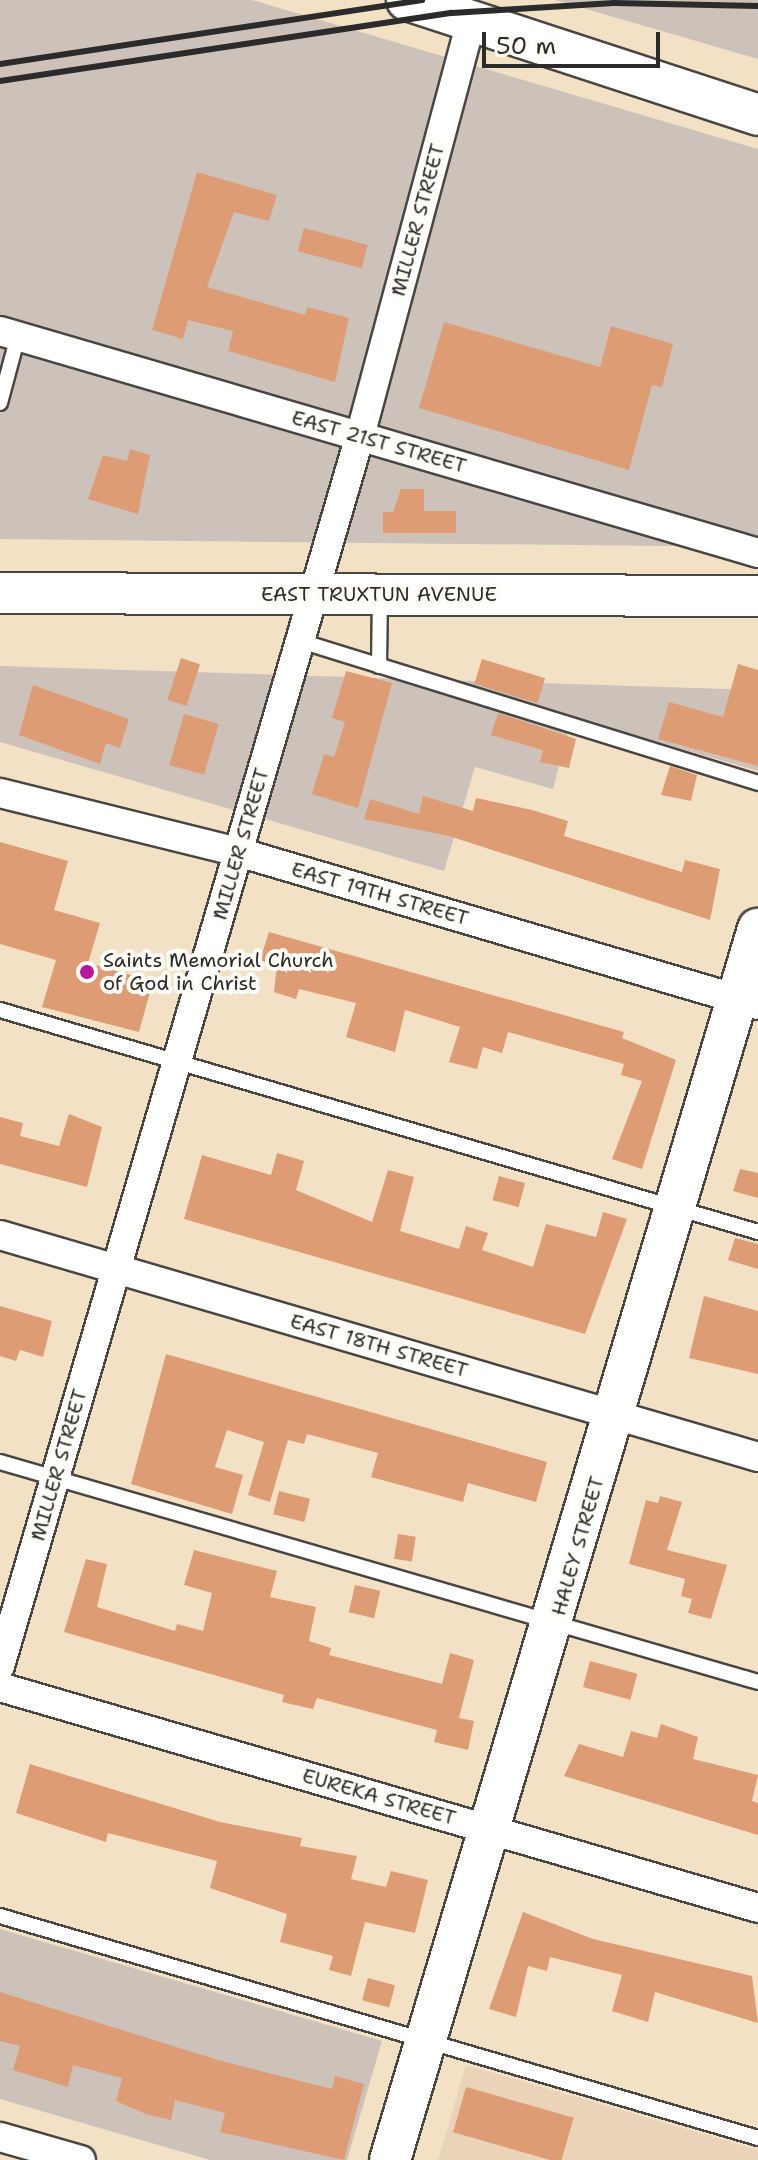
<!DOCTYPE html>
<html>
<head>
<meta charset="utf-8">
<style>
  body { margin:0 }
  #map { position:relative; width:758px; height:2160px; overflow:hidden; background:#f3e1c6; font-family:"Shantell Sans",sans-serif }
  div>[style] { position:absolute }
  .built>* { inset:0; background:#ebd3b9 }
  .industrial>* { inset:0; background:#cdc2b9 }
  .building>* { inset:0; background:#dd9c74; transform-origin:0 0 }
  .roads { filter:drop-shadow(2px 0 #494642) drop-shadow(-2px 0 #494642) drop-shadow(0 2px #494642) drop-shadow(0 -2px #494642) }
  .lane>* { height:14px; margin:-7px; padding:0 7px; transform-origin:7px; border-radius:7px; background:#fff }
  .street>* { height:28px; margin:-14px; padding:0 14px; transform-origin:14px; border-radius:14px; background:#fff }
  .secondary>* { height:40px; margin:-20px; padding:0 20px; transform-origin:20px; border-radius:20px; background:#fff }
  .rail>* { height:6px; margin:-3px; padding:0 3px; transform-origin:3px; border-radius:3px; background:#2b2b2b }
  .dots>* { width:22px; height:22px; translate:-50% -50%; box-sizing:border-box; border:4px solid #fdfcf7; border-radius:50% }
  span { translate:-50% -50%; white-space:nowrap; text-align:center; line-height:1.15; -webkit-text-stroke:8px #fdfcf7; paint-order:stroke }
  .street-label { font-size:20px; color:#2b2b2b }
  .poi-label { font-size:20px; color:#2b2b2b }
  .left { translate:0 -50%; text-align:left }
  .scale { position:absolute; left:482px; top:32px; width:178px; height:36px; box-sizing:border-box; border:4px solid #2b2b2b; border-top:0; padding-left:10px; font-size:24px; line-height:28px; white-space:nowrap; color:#2b2b2b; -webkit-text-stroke:6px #fdfcf7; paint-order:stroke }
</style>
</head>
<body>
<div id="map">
  <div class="built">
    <i style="clip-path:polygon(466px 2065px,758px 2150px,758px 2160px,438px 2160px)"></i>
  </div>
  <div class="industrial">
    <i style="clip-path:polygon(0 0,252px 0,758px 149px,758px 547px,0 539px)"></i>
    <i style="clip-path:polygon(555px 0,758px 0,758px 59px)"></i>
    <i style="clip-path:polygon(0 666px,758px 690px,758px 771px,572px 717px,553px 789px,475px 767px,444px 871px,0 742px)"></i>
    <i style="clip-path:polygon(0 1929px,382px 2041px,347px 2160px,210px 2160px,0 2099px)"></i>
  </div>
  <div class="building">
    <i style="clip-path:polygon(197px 172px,277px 195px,269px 221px,234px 212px,207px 287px,305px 315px,307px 307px,349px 318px,335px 382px,228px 351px,233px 331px,188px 320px,183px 339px,152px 330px)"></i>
    <i style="left:304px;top:228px;width:66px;height:24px;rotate:15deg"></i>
    <i style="clip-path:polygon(444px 322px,600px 367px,611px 326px,673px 344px,662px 387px,652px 385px,629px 470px,419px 408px)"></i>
    <i style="clip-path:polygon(130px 449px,150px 455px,138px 514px,88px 499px,103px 455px,127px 461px)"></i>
    <i style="clip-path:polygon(401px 489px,424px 489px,424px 511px,456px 511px,456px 533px,383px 533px,383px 512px,393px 512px)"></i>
    <i style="left:181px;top:658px;width:20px;height:44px;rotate:18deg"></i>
    <i style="left:482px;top:659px;width:66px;height:26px;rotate:17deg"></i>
    <i style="clip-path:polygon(738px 664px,758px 670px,758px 766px,658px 739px,669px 702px,723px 717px)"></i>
    <i style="clip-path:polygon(346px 671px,392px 683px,358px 808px,312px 794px,324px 754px,334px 757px,345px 722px,332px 718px)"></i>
    <i style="clip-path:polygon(33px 685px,129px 719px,120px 748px,106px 743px,100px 764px,19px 735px)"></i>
    <i style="clip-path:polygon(498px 713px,576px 739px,569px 768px,540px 762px,543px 750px,491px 735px)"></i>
    <i style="left:184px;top:714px;width:36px;height:53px;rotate:16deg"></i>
    <i style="clip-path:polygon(670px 766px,697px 775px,691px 801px,661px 795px)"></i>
    <i style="clip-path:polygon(423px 796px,473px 811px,476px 798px,532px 810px,568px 821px,564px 836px,682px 872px,685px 860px,720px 869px,710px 920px,449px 836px,364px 819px,370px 799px,419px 814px)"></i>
    <i style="clip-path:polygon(0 842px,68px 861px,54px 910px,100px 923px,88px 963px,153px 981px,139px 1032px,42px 1007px,56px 960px,0 944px)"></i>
    <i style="clip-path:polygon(269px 932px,624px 1032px,622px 1038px,676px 1060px,642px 1169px,612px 1159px,642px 1081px,621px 1075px,624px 1064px,508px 1032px,502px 1053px,483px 1047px,477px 1069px,449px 1062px,460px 1027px,405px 1010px,395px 1052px,346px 1037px,356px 1003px,299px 989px,296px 999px,274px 992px,277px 965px,260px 960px)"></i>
    <i style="clip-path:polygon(69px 1114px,102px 1127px,87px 1187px,0 1164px,0 1117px,23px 1123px,20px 1136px,59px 1146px)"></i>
    <i style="clip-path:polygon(277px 1153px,304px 1161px,296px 1190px,372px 1222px,388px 1170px,414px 1177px,400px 1231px,459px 1249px,466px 1226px,488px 1233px,482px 1250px,533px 1267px,546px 1224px,596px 1237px,603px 1212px,627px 1219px,585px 1334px,184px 1219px,202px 1155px,271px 1175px)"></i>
    <i style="clip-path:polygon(740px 1169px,758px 1173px,758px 1198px,733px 1191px)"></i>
    <i style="left:499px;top:1176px;width:27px;height:25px;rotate:15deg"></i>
    <i style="clip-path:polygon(735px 1238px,758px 1244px,758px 1269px,728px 1260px)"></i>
    <i style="clip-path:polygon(704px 1296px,758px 1311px,758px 1374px,689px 1358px)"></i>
    <i style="clip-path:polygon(0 1306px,52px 1321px,43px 1357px,20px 1350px,16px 1361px,0 1356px)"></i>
    <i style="clip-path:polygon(166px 1354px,547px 1462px,536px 1502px,468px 1483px,463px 1502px,371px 1477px,378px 1453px,307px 1434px,304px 1444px,288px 1440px,270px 1502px,248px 1495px,264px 1442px,227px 1430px,215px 1467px,243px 1475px,232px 1514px,131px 1484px)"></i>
    <i style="left:279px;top:1491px;width:32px;height:24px;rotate:14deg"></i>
    <i style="clip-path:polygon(660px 1496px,682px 1502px,667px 1550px,727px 1565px,711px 1619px,688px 1613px,692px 1599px,681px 1596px,685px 1579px,629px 1564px,646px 1500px,658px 1503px)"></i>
    <i style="left:398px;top:1534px;width:18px;height:25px;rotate:9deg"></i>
    <i style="clip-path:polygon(194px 1550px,277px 1571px,270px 1597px,316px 1607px,309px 1641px,331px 1648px,329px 1655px,442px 1684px,450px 1653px,474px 1660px,459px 1718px,474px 1721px,468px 1750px,434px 1742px,437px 1730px,317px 1698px,313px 1709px,282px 1702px,284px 1695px,64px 1632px,86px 1559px,107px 1564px,97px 1607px,175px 1631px,177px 1624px,203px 1631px,212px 1593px,184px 1585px)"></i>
    <i style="left:355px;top:1585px;width:26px;height:28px;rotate:13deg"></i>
    <i style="left:590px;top:1661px;width:49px;height:27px;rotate:15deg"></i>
    <i style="clip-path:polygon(661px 1724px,698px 1737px,693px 1759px,758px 1775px,752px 1801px,758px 1803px,758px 1835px,564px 1776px,579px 1744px,623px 1757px,631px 1731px,657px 1738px)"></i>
    <i style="clip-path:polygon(30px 1764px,220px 1822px,302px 1838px,300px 1846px,357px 1856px,351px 1879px,386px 1887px,391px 1871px,428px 1880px,415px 1933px,365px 1922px,351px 1976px,329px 1970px,333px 1956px,280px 1942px,287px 1914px,210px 1888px,217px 1861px,108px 1833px,106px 1842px,16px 1813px)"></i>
    <i style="clip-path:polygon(523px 1912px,593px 1939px,752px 1976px,758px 2023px,655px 1992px,648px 2022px,612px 2011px,622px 1975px,550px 1957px,547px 1971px,528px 1966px,516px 2017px,489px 2009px)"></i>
    <i style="left:368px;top:1978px;width:28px;height:23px;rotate:15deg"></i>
    <i style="clip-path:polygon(0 1992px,218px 2060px,332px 2089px,335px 2076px,364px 2084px,344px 2160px,220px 2132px,225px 2113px,175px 2100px,171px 2120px,146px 2114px,116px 2101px,122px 2078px,73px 2065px,68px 2087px,13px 2070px,20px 2046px,0 2041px)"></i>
    <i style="left:466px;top:2087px;width:112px;height:47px;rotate:16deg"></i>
  </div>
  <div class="roads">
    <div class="lane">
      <i style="left:0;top:403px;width:69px;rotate:-75deg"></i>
      <i style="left:300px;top:641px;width:480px;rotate:17.2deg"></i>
      <i style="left:379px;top:666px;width:68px;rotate:-89.2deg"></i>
      <i style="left:0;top:1010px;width:790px;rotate:16.32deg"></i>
      <i style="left:0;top:1462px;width:789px;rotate:16.18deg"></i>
      <i style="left:0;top:1916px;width:790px;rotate:16.32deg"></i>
    </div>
    <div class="street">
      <i style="left:0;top:331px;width:790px;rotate:16.32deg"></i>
      <i style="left:0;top:793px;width:245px;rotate:13.9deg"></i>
      <i style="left:238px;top:852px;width:542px;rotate:16.4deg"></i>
      <i style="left:0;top:1235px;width:790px;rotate:16.32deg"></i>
      <i style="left:0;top:1666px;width:1282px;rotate:-73.69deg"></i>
      <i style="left:360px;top:436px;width:433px;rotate:-75deg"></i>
      <i style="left:0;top:1687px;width:790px;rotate:16.25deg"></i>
      <i style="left:0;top:2137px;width:84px;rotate:15.9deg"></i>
    </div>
    <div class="secondary">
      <i style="left:407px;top:0;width:369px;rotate:18.1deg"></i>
      <i style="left:0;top:593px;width:758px;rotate:0.23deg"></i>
      <i style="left:390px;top:2160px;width:1285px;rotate:-73.36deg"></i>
    </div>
  </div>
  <div class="rail">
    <i style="left:0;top:64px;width:427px;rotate:-8.6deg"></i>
    <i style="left:0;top:81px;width:457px;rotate:-8.6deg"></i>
    <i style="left:452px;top:13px;width:162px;rotate:-3.5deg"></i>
    <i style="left:614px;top:3px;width:144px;rotate:1.2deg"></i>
  </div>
  <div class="dots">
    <i style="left:87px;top:972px;background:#b5179e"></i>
  </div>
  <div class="street-label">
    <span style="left:418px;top:220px;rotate:-75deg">MILLER STREET</span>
    <span style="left:379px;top:442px;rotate:16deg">EAST 21ST STREET</span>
    <span style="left:379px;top:594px">EAST TRUXTUN AVENUE</span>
    <span style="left:241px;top:844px;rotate:-74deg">MILLER STREET</span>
    <span style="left:380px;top:894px;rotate:16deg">EAST 19TH STREET</span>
    <span style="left:379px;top:1346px;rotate:16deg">EAST 18TH STREET</span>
    <span style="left:59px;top:1465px;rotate:-74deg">MILLER STREET</span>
    <span style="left:578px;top:1546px;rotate:-74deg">HALEY STREET</span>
    <span style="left:379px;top:1797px;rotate:16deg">EUREKA STREET</span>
  </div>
  <div class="poi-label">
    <span class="left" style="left:103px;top:972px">Saints Memorial Church<br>of God in Christ</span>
  </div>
  <div class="scale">50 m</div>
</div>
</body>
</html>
